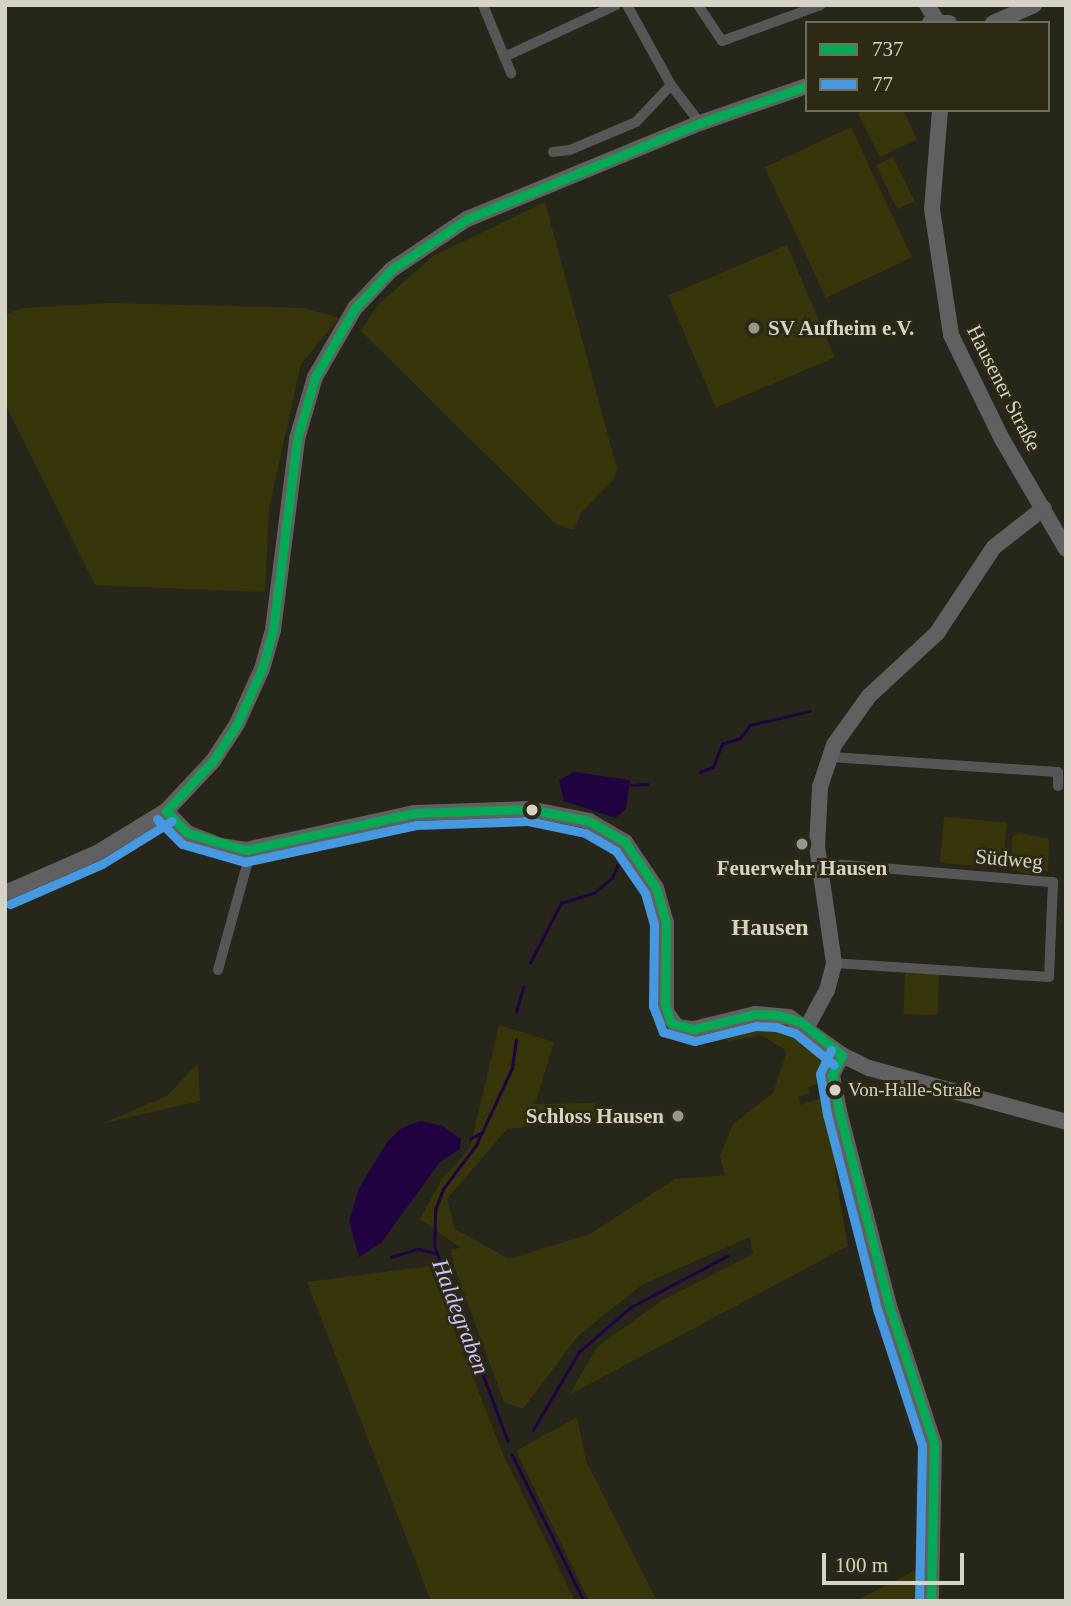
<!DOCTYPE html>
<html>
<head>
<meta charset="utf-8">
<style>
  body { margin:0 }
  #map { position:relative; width:1071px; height:1606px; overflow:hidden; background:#26261a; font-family:"Times New Roman",serif }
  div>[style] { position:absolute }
  .green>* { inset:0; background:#39350a; transform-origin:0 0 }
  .water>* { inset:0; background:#210342 }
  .stream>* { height:2.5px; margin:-1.25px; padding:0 1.25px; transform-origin:1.25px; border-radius:1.25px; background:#210342 }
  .street>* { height:10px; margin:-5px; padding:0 5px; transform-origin:5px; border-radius:5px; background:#565657 }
  .secondary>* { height:16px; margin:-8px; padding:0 8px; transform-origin:8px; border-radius:8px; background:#616061 }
  .bus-1>* { height:9px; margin:-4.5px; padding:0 4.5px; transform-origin:4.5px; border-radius:4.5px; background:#06aa56 }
  .bus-2>* { height:9px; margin:-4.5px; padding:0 4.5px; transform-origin:4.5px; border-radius:4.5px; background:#4699e1 }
  .dots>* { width:19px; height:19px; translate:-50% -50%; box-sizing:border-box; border:4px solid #2c2a14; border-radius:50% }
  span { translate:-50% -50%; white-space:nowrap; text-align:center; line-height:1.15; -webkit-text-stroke:6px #2c2a14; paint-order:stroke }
  .bus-label { font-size:19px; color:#d4d3c6 }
  .left { translate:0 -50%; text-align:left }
  .poi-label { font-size:21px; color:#d4d3c6; font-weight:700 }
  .right { translate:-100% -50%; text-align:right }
  .street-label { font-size:21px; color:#d4d3c6 }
  .water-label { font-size:23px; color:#cfbffe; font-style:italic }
  .quarter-label { font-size:24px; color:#d4d3c6; font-weight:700 }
  .frame { position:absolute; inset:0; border:7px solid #d4d3c6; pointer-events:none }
  .legend { position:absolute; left:805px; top:21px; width:245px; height:91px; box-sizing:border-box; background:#2c2a14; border:2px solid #6f6e5b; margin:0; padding:9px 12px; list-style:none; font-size:21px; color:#d4d3c6 }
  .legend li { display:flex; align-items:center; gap:14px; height:35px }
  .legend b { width:35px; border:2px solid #6f6e5b }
  .scale { position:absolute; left:822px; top:1553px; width:142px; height:32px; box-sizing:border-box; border:4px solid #d4d3c6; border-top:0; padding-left:9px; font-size:21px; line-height:24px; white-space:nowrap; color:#d4d3c6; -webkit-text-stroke:5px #2c2a14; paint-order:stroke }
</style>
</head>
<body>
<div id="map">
  <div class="green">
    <i style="clip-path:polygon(866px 110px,903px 110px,917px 139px,880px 157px,858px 114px)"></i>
    <i style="left:851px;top:127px;width:144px;height:95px;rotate:65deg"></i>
    <i style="left:893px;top:157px;width:49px;height:19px;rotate:64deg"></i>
    <i style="clip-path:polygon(545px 202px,617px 469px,613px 480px,581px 513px,574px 530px,556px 524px,361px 331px,377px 306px,433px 256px)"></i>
    <i style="left:787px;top:245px;width:122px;height:129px;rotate:67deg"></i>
    <i style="clip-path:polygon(111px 303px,305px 308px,339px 318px,301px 364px,269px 508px,265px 592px,95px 585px,5px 404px,5px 314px,25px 308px)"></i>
    <i style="left:944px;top:817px;width:63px;height:46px;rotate:5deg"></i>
    <i style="clip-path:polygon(1019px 833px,1049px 839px,1048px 872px,1036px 871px,1035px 875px,1011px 870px,1012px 837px)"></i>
    <i style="left:905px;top:973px;width:34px;height:41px;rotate:2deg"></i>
    <i style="clip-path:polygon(760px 1023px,799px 1035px,819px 1054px,823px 1082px,808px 1087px,809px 1093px,798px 1097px,801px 1105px,828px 1096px,836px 1179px,848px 1246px,569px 1395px,597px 1347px,661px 1301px,753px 1254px,750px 1237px,643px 1284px,578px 1336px,523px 1409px,504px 1402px,454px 1266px,451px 1249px,461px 1248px,420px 1219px,442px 1179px,470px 1148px,499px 1025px,554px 1042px,535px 1104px,595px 1103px,595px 1118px,507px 1129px,447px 1199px,455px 1229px,509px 1259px,590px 1234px,675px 1179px,725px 1175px,720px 1156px,733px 1124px,773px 1093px,787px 1051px,761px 1035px,728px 1041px,720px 1030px)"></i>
    <i style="clip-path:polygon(198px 1063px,200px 1101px,101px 1124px,167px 1096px)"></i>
    <i style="clip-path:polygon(429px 1266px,503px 1454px,575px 1601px,431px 1601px,307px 1282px)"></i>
    <i style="clip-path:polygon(577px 1417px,586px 1461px,657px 1601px,589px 1601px,516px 1451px)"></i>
    <i style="clip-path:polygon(926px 1565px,927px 1601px,855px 1601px)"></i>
  </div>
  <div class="water">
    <i style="clip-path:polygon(574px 772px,630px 780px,626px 809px,615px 818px,564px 801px,559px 780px)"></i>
    <i style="clip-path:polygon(420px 1121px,443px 1126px,461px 1139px,460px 1149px,440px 1162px,381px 1243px,359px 1257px,349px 1221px,359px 1188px,387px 1142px,400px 1129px)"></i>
  </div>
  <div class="stream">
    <i style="left:700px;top:772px;width:14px;rotate:-21deg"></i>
    <i style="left:713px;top:767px;width:25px;rotate:-69deg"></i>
    <i style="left:722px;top:744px;width:19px;rotate:-18deg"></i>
    <i style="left:740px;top:738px;width:16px;rotate:-52deg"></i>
    <i style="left:750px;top:725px;width:61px;rotate:-13.3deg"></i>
    <i style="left:631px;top:785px;width:16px;rotate:-4deg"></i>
    <i style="left:530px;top:963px;width:68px;rotate:-62.7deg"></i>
    <i style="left:561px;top:903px;width:34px;rotate:-17deg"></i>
    <i style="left:594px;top:893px;width:23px;rotate:-40deg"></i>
    <i style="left:612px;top:878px;width:13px;rotate:-67deg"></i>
    <i style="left:516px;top:1012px;width:26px;rotate:-74deg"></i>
    <i style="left:470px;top:1139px;width:14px;rotate:-30deg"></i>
    <i style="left:391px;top:1257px;width:28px;rotate:-17deg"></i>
    <i style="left:418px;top:1249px;width:17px;rotate:13deg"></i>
    <i style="left:533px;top:1430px;width:91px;rotate:-59.5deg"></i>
    <i style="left:579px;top:1352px;width:69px;rotate:-40.9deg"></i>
    <i style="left:631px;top:1307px;width:109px;rotate:-28deg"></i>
    <i style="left:508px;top:1442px;width:210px;rotate:-110.7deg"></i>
    <i style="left:434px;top:1246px;width:36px;rotate:-88deg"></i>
    <i style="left:435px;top:1210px;width:22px;rotate:-69deg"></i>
    <i style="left:443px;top:1189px;width:55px;rotate:-53.1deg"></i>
    <i style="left:476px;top:1145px;width:85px;rotate:-64.9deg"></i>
    <i style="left:512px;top:1068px;width:28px;rotate:-82deg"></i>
    <i style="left:512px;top:1454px;width:164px;rotate:63.9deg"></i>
  </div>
  <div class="street">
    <i style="left:483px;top:5px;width:74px;rotate:67.6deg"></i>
    <i style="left:627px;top:5px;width:91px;rotate:61.2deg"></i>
    <i style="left:671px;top:85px;width:48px;rotate:52.7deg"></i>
    <i style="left:698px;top:5px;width:43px;rotate:56.3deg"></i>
    <i style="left:722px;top:41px;width:105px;rotate:-20deg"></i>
    <i style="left:504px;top:57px;width:123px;rotate:-24.9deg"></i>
    <i style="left:553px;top:152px;width:17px;rotate:-7deg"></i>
    <i style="left:570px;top:150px;width:72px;rotate:-23deg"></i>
    <i style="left:636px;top:122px;width:51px;rotate:-46.6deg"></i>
    <i style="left:831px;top:757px;width:227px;rotate:3.8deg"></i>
    <i style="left:1058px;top:772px;width:14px;rotate:90deg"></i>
    <i style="left:820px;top:863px;width:234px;rotate:4.7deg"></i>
    <i style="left:1053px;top:882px;width:95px;rotate:92.4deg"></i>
    <i style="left:1049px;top:977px;width:215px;rotate:-176.3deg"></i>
    <i style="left:218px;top:970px;width:124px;rotate:-74.6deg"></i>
  </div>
  <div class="secondary">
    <i style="left:927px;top:5px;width:19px;rotate:58deg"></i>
    <i style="left:930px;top:23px;width:19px"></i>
    <i style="left:993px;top:23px;width:45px;rotate:-23.7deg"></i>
    <i style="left:940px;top:110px;width:99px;rotate:94.6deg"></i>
    <i style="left:932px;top:209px;width:127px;rotate:81.4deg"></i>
    <i style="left:951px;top:335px;width:116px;rotate:63.9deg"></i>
    <i style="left:1002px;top:439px;width:127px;rotate:59.8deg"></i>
    <i style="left:166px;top:811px;width:30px;rotate:46deg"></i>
    <i style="left:187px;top:833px;width:36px;rotate:21deg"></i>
    <i style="left:221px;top:846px;width:25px;rotate:9deg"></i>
    <i style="left:246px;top:850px;width:172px;rotate:-12.4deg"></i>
    <i style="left:414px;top:813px;width:115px;rotate:-2deg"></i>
    <i style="left:529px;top:809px;width:61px;rotate:11.3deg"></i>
    <i style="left:589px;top:821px;width:42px;rotate:30.3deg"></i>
    <i style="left:625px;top:842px;width:55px;rotate:56deg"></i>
    <i style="left:656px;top:888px;width:35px;rotate:74deg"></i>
    <i style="left:666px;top:922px;width:90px;rotate:90deg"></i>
    <i style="left:666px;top:1012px;width:19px;rotate:54deg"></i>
    <i style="left:677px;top:1027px;width:17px;rotate:7deg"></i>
    <i style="left:694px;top:1029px;width:63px;rotate:-13.8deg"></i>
    <i style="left:755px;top:1014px;width:34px;rotate:5deg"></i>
    <i style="left:789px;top:1017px;width:65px;rotate:35.6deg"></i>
    <i style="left:842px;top:1055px;width:30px;rotate:26deg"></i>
    <i style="left:869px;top:1068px;width:204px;rotate:15.3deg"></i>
    <i style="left:5px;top:893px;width:100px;rotate:-23.5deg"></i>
    <i style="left:97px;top:853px;width:81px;rotate:-31.3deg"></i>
    <i style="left:166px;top:811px;width:69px;rotate:-46.8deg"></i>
    <i style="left:213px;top:761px;width:44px;rotate:-57deg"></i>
    <i style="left:237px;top:724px;width:60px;rotate:-65.6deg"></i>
    <i style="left:262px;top:669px;width:41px;rotate:-74.2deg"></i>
    <i style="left:273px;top:630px;width:193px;rotate:-82.8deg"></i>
    <i style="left:297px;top:439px;width:65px;rotate:-73.8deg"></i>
    <i style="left:315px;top:377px;width:80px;rotate:-59.9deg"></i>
    <i style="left:355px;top:308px;width:52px;rotate:-46.5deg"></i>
    <i style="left:391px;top:270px;width:92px;rotate:-33.9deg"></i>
    <i style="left:467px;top:219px;width:252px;rotate:-22.4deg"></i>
    <i style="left:700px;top:123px;width:113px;rotate:-19.1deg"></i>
    <i style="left:807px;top:1027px;width:42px;rotate:-61.6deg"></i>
    <i style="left:827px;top:990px;width:28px;rotate:-75deg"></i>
    <i style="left:834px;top:963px;width:117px;rotate:-98.3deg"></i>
    <i style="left:817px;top:847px;width:60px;rotate:-87.1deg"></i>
    <i style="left:820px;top:787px;width:44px;rotate:-71.6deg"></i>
    <i style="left:834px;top:745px;width:60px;rotate:-54.5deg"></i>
    <i style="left:869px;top:696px;width:93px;rotate:-42.8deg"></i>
    <i style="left:937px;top:633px;width:103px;rotate:-56.5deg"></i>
    <i style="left:994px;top:547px;width:63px;rotate:-38deg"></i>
    <i style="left:842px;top:1055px;width:22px;rotate:117deg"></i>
    <i style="left:832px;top:1075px;width:37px;rotate:79deg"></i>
    <i style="left:839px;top:1111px;width:204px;rotate:75.6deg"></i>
    <i style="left:890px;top:1309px;width:142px;rotate:71.9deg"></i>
    <i style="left:934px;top:1444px;width:157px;rotate:91.1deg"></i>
  </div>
  <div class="bus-1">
    <i style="left:166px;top:811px;width:69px;rotate:-46.8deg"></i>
    <i style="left:213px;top:761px;width:44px;rotate:-57deg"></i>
    <i style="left:237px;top:724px;width:60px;rotate:-65.6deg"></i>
    <i style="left:262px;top:669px;width:41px;rotate:-74.2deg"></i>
    <i style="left:273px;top:630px;width:193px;rotate:-82.8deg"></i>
    <i style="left:297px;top:439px;width:65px;rotate:-73.8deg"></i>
    <i style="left:315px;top:377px;width:80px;rotate:-59.9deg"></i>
    <i style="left:355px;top:308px;width:52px;rotate:-46.5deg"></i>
    <i style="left:391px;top:270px;width:92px;rotate:-33.9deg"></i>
    <i style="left:467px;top:219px;width:252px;rotate:-22.4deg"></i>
    <i style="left:700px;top:123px;width:113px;rotate:-19.1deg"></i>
    <i style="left:166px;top:811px;width:30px;rotate:46deg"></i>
    <i style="left:187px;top:833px;width:61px;rotate:16.1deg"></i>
    <i style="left:246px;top:850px;width:172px;rotate:-12.4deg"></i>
    <i style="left:414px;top:813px;width:115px;rotate:-2deg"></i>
    <i style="left:529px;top:809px;width:61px;rotate:11.3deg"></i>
    <i style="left:589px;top:821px;width:42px;rotate:30.3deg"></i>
    <i style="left:625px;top:842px;width:55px;rotate:56deg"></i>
    <i style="left:656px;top:888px;width:35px;rotate:74deg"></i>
    <i style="left:666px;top:922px;width:83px;rotate:90.7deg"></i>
    <i style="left:665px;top:1005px;width:19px;rotate:72deg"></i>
    <i style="left:671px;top:1023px;width:24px;rotate:15deg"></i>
    <i style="left:694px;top:1029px;width:63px;rotate:-13.8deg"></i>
    <i style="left:755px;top:1014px;width:23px;rotate:2deg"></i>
    <i style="left:778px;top:1015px;width:24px;rotate:17deg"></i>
    <i style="left:801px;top:1022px;width:53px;rotate:38.8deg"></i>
    <i style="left:842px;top:1055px;width:22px;rotate:117deg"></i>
    <i style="left:832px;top:1075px;width:37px;rotate:79deg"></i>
    <i style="left:839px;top:1111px;width:204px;rotate:75.6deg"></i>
    <i style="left:890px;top:1309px;width:142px;rotate:71.9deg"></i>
    <i style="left:934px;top:1444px;width:157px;rotate:91.1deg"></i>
  </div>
  <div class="bus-2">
    <i style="left:157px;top:819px;width:35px;rotate:45deg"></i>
    <i style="left:182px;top:844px;width:66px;rotate:15.9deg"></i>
    <i style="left:245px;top:862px;width:175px;rotate:-12.2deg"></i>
    <i style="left:416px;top:825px;width:112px;rotate:-2deg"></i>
    <i style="left:528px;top:821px;width:58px;rotate:11.9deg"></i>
    <i style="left:585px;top:833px;width:36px;rotate:30deg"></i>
    <i style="left:616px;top:851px;width:51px;rotate:55.4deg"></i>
    <i style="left:645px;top:893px;width:32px;rotate:74deg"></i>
    <i style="left:654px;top:924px;width:82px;rotate:90.7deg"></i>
    <i style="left:653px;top:1006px;width:28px;rotate:69deg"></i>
    <i style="left:663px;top:1032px;width:33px;rotate:16deg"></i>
    <i style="left:695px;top:1041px;width:63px;rotate:-13.8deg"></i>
    <i style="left:756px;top:1026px;width:20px;rotate:3deg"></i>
    <i style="left:776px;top:1027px;width:20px;rotate:18deg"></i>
    <i style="left:795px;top:1033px;width:50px;rotate:39.4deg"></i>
    <i style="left:10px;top:904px;width:100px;rotate:-23.5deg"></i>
    <i style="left:102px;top:864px;width:82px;rotate:-31.6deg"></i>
    <i style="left:831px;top:1050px;width:26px;rotate:115deg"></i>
    <i style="left:820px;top:1074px;width:41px;rotate:80.1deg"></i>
    <i style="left:827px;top:1114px;width:204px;rotate:75.6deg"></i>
    <i style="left:878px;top:1312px;width:141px;rotate:71.8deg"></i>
    <i style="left:922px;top:1446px;width:155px;rotate:91.1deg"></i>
  </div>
  <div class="dots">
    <i style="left:754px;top:328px;background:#97968a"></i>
    <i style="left:532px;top:810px;background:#d4d3c6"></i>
    <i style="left:802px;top:844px;background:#97968a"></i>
    <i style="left:835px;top:1090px;background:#d4d3c6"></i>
    <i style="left:678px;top:1116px;background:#97968a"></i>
  </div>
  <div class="bus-label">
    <span class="left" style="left:848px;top:1090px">Von-Halle-Straße</span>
  </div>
  <div class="poi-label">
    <span class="left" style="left:768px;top:328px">SV Aufheim e.V.</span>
    <span style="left:802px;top:868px">Feuerwehr Hausen</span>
    <span class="right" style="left:664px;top:1116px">Schloss Hausen</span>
  </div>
  <div class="street-label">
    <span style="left:1004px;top:388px;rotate:63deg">Hausener Straße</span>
    <span style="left:1009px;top:859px;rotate:5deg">Südweg</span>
  </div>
  <div class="water-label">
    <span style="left:460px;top:1317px;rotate:69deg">Haldegraben</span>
  </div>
  <div class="quarter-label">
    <span style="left:770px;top:928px">Hausen</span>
  </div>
  <div class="frame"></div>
  <ul class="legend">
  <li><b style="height:9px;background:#06aa56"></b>737</li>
  <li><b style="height:9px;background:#4699e1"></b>77</li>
  </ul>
  <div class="scale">100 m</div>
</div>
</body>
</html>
